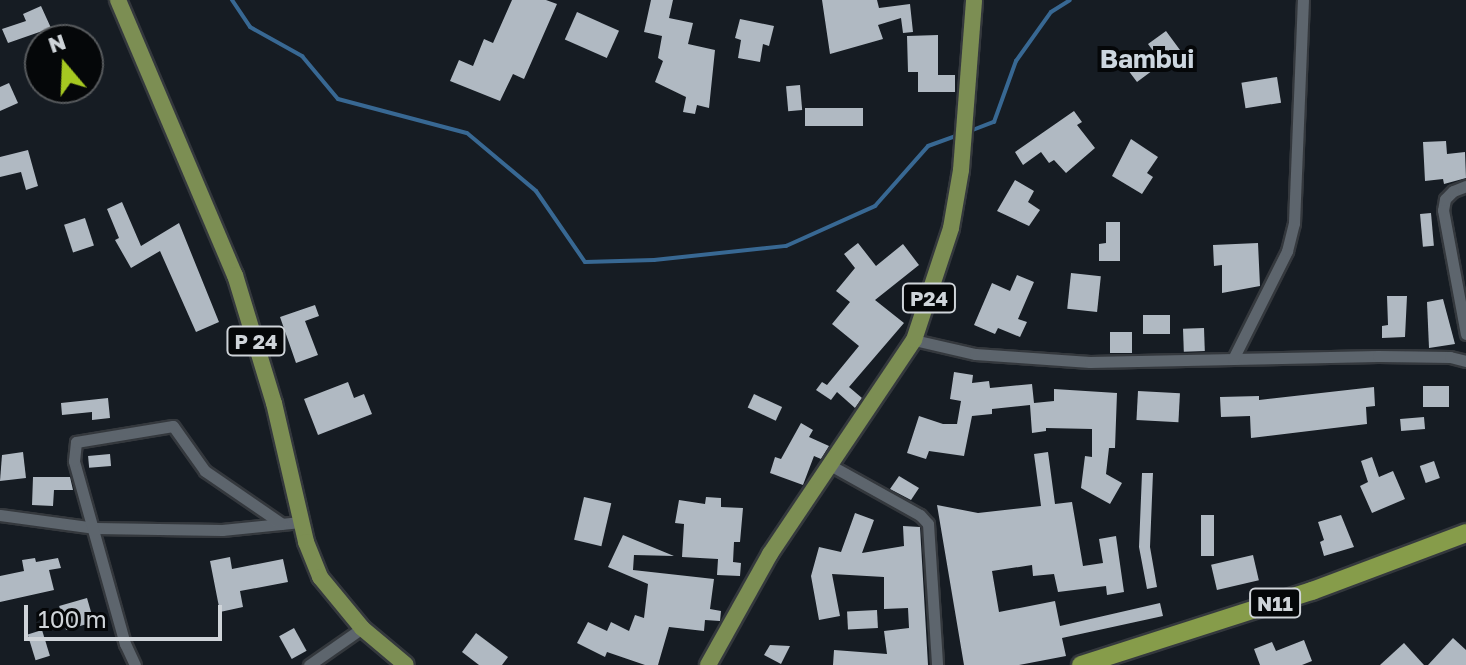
<!DOCTYPE html>
<html>
<head>
<meta charset="utf-8">
<style>
  body { margin:0 }
  #map { position:relative; width:1466px; height:665px; overflow:hidden; background:#161c23; font-family:"Golos Text",sans-serif }
  div>[style] { position:absolute }
  .stream>* { height:4px; margin:-2px; padding:0 2px; transform-origin:2px; border-radius:2px; background:#386893 }
  .building>* { inset:0; background:#b0b9c2; transform-origin:0 0 }
  .roads { filter:drop-shadow(2px 0 #34383d) drop-shadow(-2px 0 #34383d) drop-shadow(0 2px #34383d) drop-shadow(0 -2px #34383d) }
  .minor>* { height:11px; margin:-5.5px; padding:0 5.5px; transform-origin:5.5px; border-radius:5.5px; background:#5d656d }
  .primary>* { height:16px; margin:-8px; padding:0 8px; transform-origin:8px; border-radius:8px; background:#7c8e53 }
  .trunk>* { height:18px; margin:-9px; padding:0 9px; transform-origin:9px; border-radius:9px; background:#869c4a }
  span { translate:-50% -50%; white-space:nowrap; text-align:center; line-height:1.15; -webkit-text-stroke:8px #050709; paint-order:stroke }
  .shield-label span { padding:2px 6px; background:#050709; border:2px solid; border-radius:6px; -webkit-text-stroke-width:0 }
  .shield-label { font-size:20px; color:#cfd4d9; font-weight:700 }
  .quarter-label { font-size:26px; color:#ccd6df; font-weight:700 }
  .north { position:absolute; left:24px; top:24px; width:80px; height:80px; box-sizing:border-box; background:#050709; border:2px solid #56595c; border-radius:50%; rotate:341deg; font-size:22px; font-weight:700; line-height:32px; text-align:center; color:#cfd4d9 }
  .north::after { content:''; display:block; margin:auto; width:28px; height:36px; background:#a6c821; clip-path:polygon(50% 0,100% 100%,50% 72%,0 100%) }
  .scale { position:absolute; left:24px; top:605px; width:198px; height:36px; box-sizing:border-box; border:4px solid #cfd4d9; border-top:0; padding-left:10px; font-size:24px; line-height:28px; white-space:nowrap; color:#cfd4d9; -webkit-text-stroke:6px #050709; paint-order:stroke }
</style>
</head>
<body>
<div id="map">
  <div class="stream">
    <i style="left:232px;top:0;width:32px;rotate:56deg"></i>
    <i style="left:250px;top:27px;width:60px;rotate:29.1deg"></i>
    <i style="left:302px;top:56px;width:56px;rotate:50.1deg"></i>
    <i style="left:338px;top:99px;width:133px;rotate:14.8deg"></i>
    <i style="left:467px;top:133px;width:90px;rotate:40deg"></i>
    <i style="left:536px;top:191px;width:86px;rotate:55.4deg"></i>
    <i style="left:585px;top:262px;width:69px;rotate:-1.7deg"></i>
    <i style="left:654px;top:260px;width:133px;rotate:-6.1deg"></i>
    <i style="left:786px;top:246px;width:98px;rotate:-24.2deg"></i>
    <i style="left:875px;top:206px;width:80px;rotate:-48.5deg"></i>
    <i style="left:928px;top:146px;width:32px;rotate:-20deg"></i>
    <i style="left:970px;top:131px;width:26px;rotate:-21deg"></i>
    <i style="left:994px;top:122px;width:65px;rotate:-70.2deg"></i>
    <i style="left:1016px;top:61px;width:60px;rotate:-54.5deg"></i>
    <i style="left:1051px;top:12px;width:22px;rotate:-32deg"></i>
  </div>
  <div class="building">
    <i style="clip-path:polygon(512px 0,546px 0,557px 4px,524px 79px,513px 74px,500px 101px,450px 81px,459px 60px,473px 66px,484px 39px,493px 43px)"></i>
    <i style="clip-path:polygon(651px 0,673px 0,669px 18px,693px 23px,688px 44px,715px 50px,709px 108px,697px 105px,695px 114px,683px 112px,686px 97px,655px 82px,663px 61px,658px 58px,662px 36px,644px 32px)"></i>
    <i style="clip-path:polygon(822px 0,877px 0,879px 8px,910px 4px,913px 32px,903px 33px,901px 18px,878px 25px,883px 39px,830px 54px)"></i>
    <i style="clip-path:polygon(41px 6px,51px 28px,8px 43px,2px 29px,26px 21px,23px 14px)"></i>
    <i style="left:577px;top:12px;width:46px;height:30px;rotate:24deg"></i>
    <i style="clip-path:polygon(740px 19px,774px 26px,769px 46px,763px 44px,760px 62px,738px 58px,741px 40px,735px 38px)"></i>
    <i style="clip-path:polygon(1166px 31px,1180px 50px,1137px 82px,1128px 70px,1154px 52px,1148px 44px)"></i>
    <i style="clip-path:polygon(938px 35px,938px 75px,955px 75px,955px 92px,918px 92px,918px 72px,908px 72px,907px 36px)"></i>
    <i style="left:1277px;top:77px;width:26px;height:36px;rotate:81deg"></i>
    <i style="clip-path:polygon(9px 83px,18px 103px,0 111px,0 87px)"></i>
    <i style="left:800px;top:85px;width:25px;height:14px;rotate:85deg"></i>
    <i style="left:863px;top:108px;width:18px;height:58px;rotate:90deg"></i>
    <i style="clip-path:polygon(1074px 111px,1082px 122px,1077px 125px,1095px 148px,1066px 173px,1054px 160px,1049px 163px,1041px 152px,1023px 165px,1015px 152px)"></i>
    <i style="clip-path:polygon(1131px 139px,1158px 157px,1147px 173px,1153px 177px,1142px 194px,1112px 176px)"></i>
    <i style="clip-path:polygon(1446px 141px,1447px 154px,1465px 152px,1466px 178px,1444px 184px,1443px 179px,1425px 181px,1423px 142px)"></i>
    <i style="clip-path:polygon(28px 150px,38px 186px,26px 190px,21px 172px,0 177px,0 157px)"></i>
    <i style="clip-path:polygon(1015px 180px,1034px 191px,1028px 202px,1040px 210px,1029px 226px,997px 211px)"></i>
    <i style="clip-path:polygon(122px 202px,141px 246px,179px 223px,219px 322px,196px 332px,160px 251px,131px 268px,115px 240px,119px 238px,107px 209px)"></i>
    <i style="left:1431px;top:213px;width:33px;height:11px;rotate:85deg"></i>
    <i style="left:85px;top:218px;width:29px;height:22px;rotate:72deg"></i>
    <i style="clip-path:polygon(1106px 222px,1120px 222px,1120px 261px,1099px 261px,1099px 244px,1106px 243px)"></i>
    <i style="clip-path:polygon(858px 243px,876px 266px,903px 244px,919px 265px,875px 300px,904px 323px,849px 387px,862px 398px,855px 408px,837px 392px,831px 400px,816px 390px,822px 382px,827px 385px,859px 346px,832px 324px,850px 302px,836px 291px,855px 268px,844px 254px)"></i>
    <i style="clip-path:polygon(1258px 243px,1260px 286px,1222px 293px,1222px 265px,1214px 266px,1213px 245px)"></i>
    <i style="left:1071px;top:273px;width:30px;height:36px;rotate:6deg"></i>
    <i style="clip-path:polygon(1017px 275px,1034px 282px,1018px 319px,1027px 322px,1020px 337px,998px 328px,995px 334px,974px 325px,992px 283px,1010px 291px)"></i>
    <i style="clip-path:polygon(1387px 296px,1407px 296px,1405px 337px,1382px 338px,1382px 326px,1388px 325px)"></i>
    <i style="clip-path:polygon(1443px 299px,1455px 344px,1429px 348px,1427px 302px)"></i>
    <i style="clip-path:polygon(315px 305px,319px 316px,305px 321px,318px 355px,296px 363px,280px 317px)"></i>
    <i style="left:1170px;top:315px;width:19px;height:27px;rotate:90deg"></i>
    <i style="left:1204px;top:328px;width:23px;height:21px;rotate:88deg"></i>
    <i style="left:1110px;top:332px;width:22px;height:21px"></i>
    <i style="clip-path:polygon(954px 372px,973px 375px,972px 383px,989px 381px,990px 388px,1032px 384px,1034px 403px,1054px 401px,1054px 389px,1117px 393px,1115px 448px,1109px 448px,1106px 474px,1122px 483px,1110px 504px,1081px 488px,1085px 456px,1092px 457px,1092px 429px,1046px 428px,1046px 431px,1032px 433px,1030px 405px,992px 409px,992px 414px,972px 416px,964px 456px,929px 451px,926px 459px,907px 453px,919px 416px,943px 424px,957px 424px,961px 401px,950px 399px)"></i>
    <i style="clip-path:polygon(348px 382px,354px 398px,364px 394px,372px 414px,318px 435px,304px 399px)"></i>
    <i style="left:1423px;top:386px;width:26px;height:21px"></i>
    <i style="clip-path:polygon(1374px 387px,1375px 406px,1366px 407px,1367px 424px,1251px 438px,1250px 416px,1221px 417px,1220px 397px,1259px 396px,1259px 400px)"></i>
    <i style="left:1138px;top:391px;width:42px;height:29px;rotate:3deg"></i>
    <i style="left:754px;top:394px;width:31px;height:15px;rotate:25deg"></i>
    <i style="clip-path:polygon(108px 398px,110px 418px,92px 420px,92px 412px,62px 415px,61px 403px)"></i>
    <i style="left:1424px;top:417px;width:12px;height:24px;rotate:85deg"></i>
    <i style="clip-path:polygon(801px 423px,813px 430px,809px 437px,829px 446px,821px 459px,814px 456px,803px 485px,770px 473px,775px 457px,781px 459px)"></i>
    <i style="clip-path:polygon(23px 452px,26px 478px,0 481px,2px 455px)"></i>
    <i style="clip-path:polygon(1048px 452px,1055px 504px,1072px 502px,1083px 566px,1103px 563px,1099px 539px,1116px 536px,1124px 592px,1107px 595px,1106px 586px,1058px 592px,1054px 574px,1033px 576px,1032px 565px,992px 571px,999px 612px,1055px 601px,1060px 626px,1160px 603px,1163px 616px,1062px 638px,1066px 656px,1019px 665px,964px 665px,937px 505px,978px 513px,1041px 506px,1034px 454px)"></i>
    <i style="left:110px;top:454px;width:12px;height:22px;rotate:85deg"></i>
    <i style="clip-path:polygon(1372px 457px,1379px 477px,1393px 471px,1405px 499px,1372px 513px,1360px 486px,1368px 482px,1361px 461px)"></i>
    <i style="left:1434px;top:461px;width:18px;height:15px;rotate:71deg"></i>
    <i style="clip-path:polygon(1142px 473px,1153px 473px,1150px 547px,1157px 587px,1147px 589px,1139px 547px)"></i>
    <i style="clip-path:polygon(899px 476px,919px 488px,911px 500px,890px 489px)"></i>
    <i style="clip-path:polygon(33px 477px,70px 477px,73px 490px,54px 490px,53px 506px,32px 505px)"></i>
    <i style="left:584px;top:497px;width:28px;height:44px;rotate:13deg"></i>
    <i style="clip-path:polygon(706px 497px,721px 498px,721px 507px,743px 508px,740px 542px,734px 542px,733px 562px,741px 563px,740px 576px,717px 575px,718px 559px,682px 557px,684px 524px,675px 523px,679px 500px,705px 504px)"></i>
    <i style="clip-path:polygon(855px 513px,874px 520px,862px 553px,904px 546px,903px 526px,920px 527px,928px 665px,833px 665px,834px 650px,887px 654px,884px 631px,909px 628px,908px 608px,884px 609px,884px 577px,832px 574px,840px 616px,819px 620px,811px 576px,819px 547px,841px 552px)"></i>
    <i style="left:1201px;top:515px;width:13px;height:41px"></i>
    <i style="clip-path:polygon(1341px 515px,1354px 547px,1324px 556px,1320px 542px,1324px 540px,1318px 522px)"></i>
    <i style="clip-path:polygon(623px 535px,674px 556px,634px 555px,633px 570px,714px 579px,710px 609px,721px 611px,720px 621px,705px 620px,704px 631px,669px 627px,658px 665px,645px 665px,607px 652px,605px 657px,577px 643px,588px 622px,607px 631px,611px 622px,629px 631px,635px 615px,644px 618px,648px 584px,608px 567px)"></i>
    <i style="left:1253px;top:555px;width:26px;height:43px;rotate:77deg"></i>
    <i style="clip-path:polygon(230px 557px,232px 569px,283px 559px,288px 582px,240px 591px,243px 607px,220px 612px,210px 561px)"></i>
    <i style="clip-path:polygon(35px 558px,36px 562px,58px 558px,61px 568px,49px 570px,54px 590px,0 602px,0 576px,24px 571px,22px 560px)"></i>
    <i style="left:87px;top:598px;width:25px;height:29px;rotate:74deg"></i>
    <i style="left:877px;top:610px;width:18px;height:30px;rotate:87deg"></i>
    <i style="left:294px;top:628px;width:26px;height:17px;rotate:61deg"></i>
    <i style="left:42px;top:630px;width:27px;height:15px;rotate:73deg"></i>
    <i style="clip-path:polygon(476px 633px,508px 657px,502px 665px,479px 665px,462px 652px)"></i>
    <i style="clip-path:polygon(1453px 638px,1466px 650px,1466px 665px,1428px 665px)"></i>
    <i style="clip-path:polygon(1304px 640px,1312px 661px,1302px 665px,1260px 665px,1254px 649px,1272px 642px,1276px 651px)"></i>
    <i style="clip-path:polygon(1404px 643px,1424px 665px,1380px 665px)"></i>
    <i style="clip-path:polygon(770px 645px,790px 646px,781px 664px,764px 655px)"></i>
  </div>
  <div class="roads">
    <div class="minor">
      <i style="left:1466px;top:186px;width:14px;rotate:159deg"></i>
      <i style="left:1453px;top:191px;width:11px;rotate:135deg"></i>
      <i style="left:1445px;top:199px;width:11px;rotate:100deg"></i>
      <i style="left:1443px;top:210px;width:126px;rotate:79.5deg"></i>
      <i style="left:914px;top:340px;width:63px;rotate:12.9deg"></i>
      <i style="left:975px;top:354px;width:115px;rotate:4deg"></i>
      <i style="left:1090px;top:362px;width:288px;rotate:-1.2deg"></i>
      <i style="left:1378px;top:356px;width:72px;rotate:0.8deg"></i>
      <i style="left:1450px;top:357px;width:16px;rotate:14deg"></i>
      <i style="left:1233px;top:359px;width:121px;rotate:-63.4deg"></i>
      <i style="left:1287px;top:251px;width:29px;rotate:-76deg"></i>
      <i style="left:1294px;top:223px;width:223px;rotate:-87.7deg"></i>
      <i style="left:830px;top:465px;width:103px;rotate:29.1deg"></i>
      <i style="left:920px;top:515px;width:12px;rotate:48deg"></i>
      <i style="left:928px;top:524px;width:141px;rotate:86.3deg"></i>
      <i style="left:0;top:515px;width:96px;rotate:7.8deg"></i>
      <i style="left:95px;top:528px;width:127px;rotate:0.9deg"></i>
      <i style="left:222px;top:530px;width:79px;rotate:-5.8deg"></i>
      <i style="left:135px;top:665px;width:23px;rotate:-115deg"></i>
      <i style="left:125px;top:644px;width:190px;rotate:-105.6deg"></i>
      <i style="left:74px;top:461px;width:19px;rotate:-84deg"></i>
      <i style="left:76px;top:442px;width:98px;rotate:-9.4deg"></i>
      <i style="left:173px;top:426px;width:55px;rotate:54.6deg"></i>
      <i style="left:205px;top:471px;width:93px;rotate:34.5deg"></i>
      <i style="left:309px;top:665px;width:65px;rotate:-34.9deg"></i>
    </div>
    <div class="primary">
      <i style="left:118px;top:0;width:299px;rotate:67deg"></i>
      <i style="left:235px;top:275px;width:134px;rotate:73.1deg"></i>
      <i style="left:274px;top:403px;width:143px;rotate:77deg"></i>
      <i style="left:306px;top:542px;width:38px;rotate:68deg"></i>
      <i style="left:320px;top:577px;width:66px;rotate:50.5deg"></i>
      <i style="left:362px;top:628px;width:57px;rotate:40.1deg"></i>
      <i style="left:708px;top:665px;width:127px;rotate:-60.8deg"></i>
      <i style="left:770px;top:554px;width:258px;rotate:-56.1deg"></i>
      <i style="left:914px;top:340px;width:118px;rotate:-71.7deg"></i>
      <i style="left:951px;top:228px;width:59px;rotate:-80.2deg"></i>
      <i style="left:961px;top:170px;width:170px;rotate:-85.6deg"></i>
    </div>
    <div class="trunk">
      <i style="left:1081px;top:665px;width:243px;rotate:-17.8deg"></i>
      <i style="left:1312px;top:591px;width:165px;rotate:-20.6deg"></i>
    </div>
  </div>
  <div class="shield-label">
    <span style="left:929px;top:298px">P24</span>
    <span style="left:256px;top:341px">P 24</span>
    <span style="left:1275px;top:603px">N11</span>
  </div>
  <div class="quarter-label">
    <span style="left:1147px;top:59px">Bambui</span>
  </div>
  <div class="north">N</div>
  <div class="scale">100 m</div>
</div>
</body>
</html>
